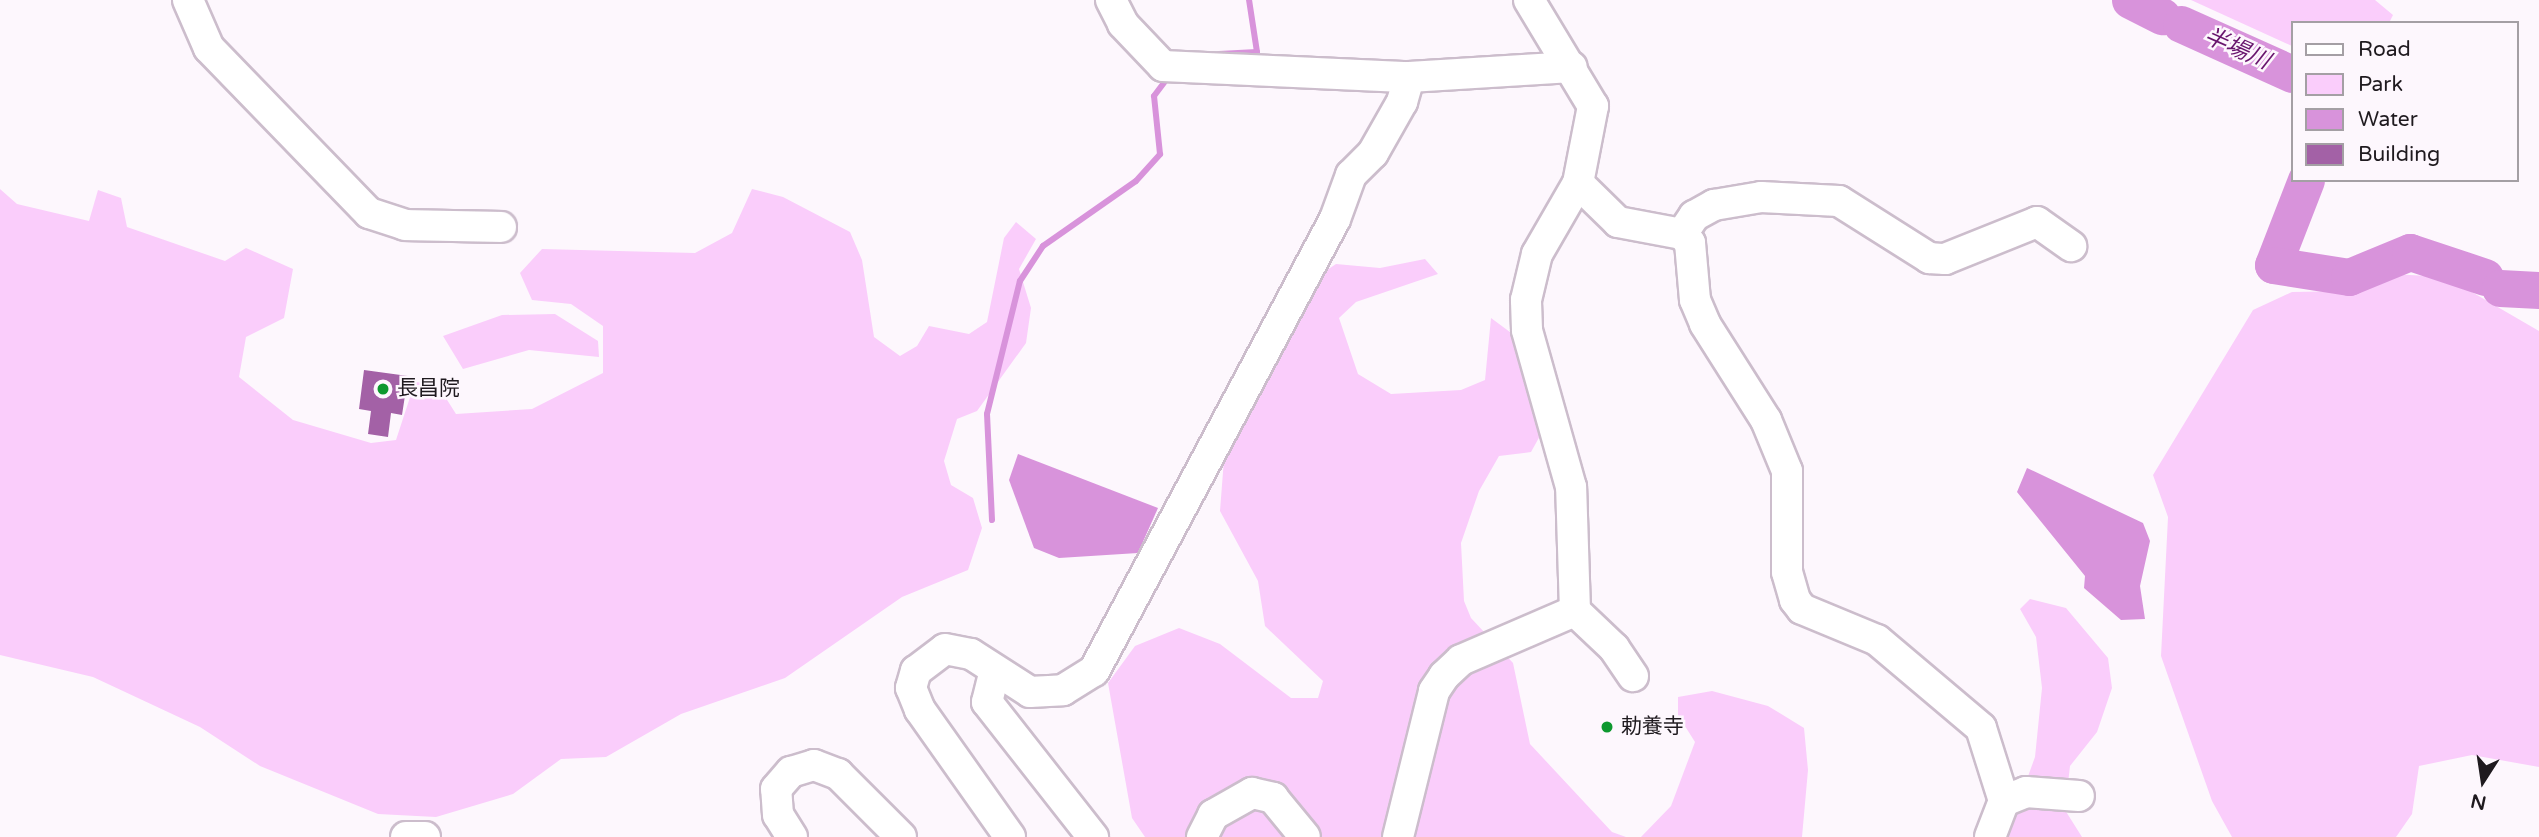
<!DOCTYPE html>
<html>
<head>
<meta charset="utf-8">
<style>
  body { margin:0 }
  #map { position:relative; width:2539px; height:837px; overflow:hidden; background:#fdf7fd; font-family:"Varela Round","Noto Sans JP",sans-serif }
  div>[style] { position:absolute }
  .green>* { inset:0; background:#facdfb }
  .water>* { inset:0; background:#d893db }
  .stream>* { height:6px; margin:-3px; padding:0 3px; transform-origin:3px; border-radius:3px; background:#d893db }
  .river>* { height:37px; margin:-18.5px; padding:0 18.5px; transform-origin:18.5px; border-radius:18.5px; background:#d893db }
  .building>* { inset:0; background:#a361a6 }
  .roads { filter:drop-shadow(2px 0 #ccbdcc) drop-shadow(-2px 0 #ccbdcc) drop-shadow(0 2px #ccbdcc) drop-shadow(0 -2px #ccbdcc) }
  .minor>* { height:30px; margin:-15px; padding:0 15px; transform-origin:15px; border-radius:15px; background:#fff }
  .dots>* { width:19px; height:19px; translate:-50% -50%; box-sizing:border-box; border:4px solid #fdf7fd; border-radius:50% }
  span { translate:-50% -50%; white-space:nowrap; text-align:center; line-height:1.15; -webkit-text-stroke:5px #fdf7fd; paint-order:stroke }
  .poi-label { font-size:21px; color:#1f1a1f }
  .left { translate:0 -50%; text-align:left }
  .water-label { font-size:23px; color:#68156d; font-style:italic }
  .legend { position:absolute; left:2291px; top:21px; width:228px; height:161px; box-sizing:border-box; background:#fdf7fd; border:2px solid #a49fa4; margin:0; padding:9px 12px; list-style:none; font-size:21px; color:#1f1a1f }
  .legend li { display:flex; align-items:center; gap:14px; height:35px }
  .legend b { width:35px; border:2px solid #a49fa4 }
  .north { position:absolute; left:2448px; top:746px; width:70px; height:70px; -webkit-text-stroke:5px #fdf7fd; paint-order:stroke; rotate:192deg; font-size:19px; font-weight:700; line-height:28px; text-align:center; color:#1f1a1f }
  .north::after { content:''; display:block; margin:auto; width:24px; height:32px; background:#1f1a1f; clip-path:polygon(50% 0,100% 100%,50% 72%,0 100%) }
</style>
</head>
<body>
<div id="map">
  <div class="green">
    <i style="clip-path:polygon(2191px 0,2375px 0,2393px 15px,2389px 23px,2292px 23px,2292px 46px)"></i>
    <i style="clip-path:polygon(0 189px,17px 204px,89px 221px,98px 190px,121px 198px,127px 227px,225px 261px,246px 248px,293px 269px,284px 318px,246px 337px,239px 377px,293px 420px,371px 443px,396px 440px,415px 382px,437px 384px,456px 414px,532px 409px,603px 373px,603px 326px,571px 304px,532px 300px,520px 273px,542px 249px,695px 253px,732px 233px,752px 189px,783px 197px,850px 232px,862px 260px,874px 337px,900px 356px,917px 346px,929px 326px,969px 334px,987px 322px,1004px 238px,1016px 222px,1036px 239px,1019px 269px,1031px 308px,1026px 343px,977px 411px,957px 419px,944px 461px,951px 485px,973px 498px,982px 528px,968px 570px,902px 597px,785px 678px,681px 714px,606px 757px,561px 759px,513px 794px,436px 817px,378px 814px,260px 766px,200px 727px,93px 677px,0 655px)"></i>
    <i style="clip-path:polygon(1425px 259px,1438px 274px,1356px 302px,1339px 318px,1358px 374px,1391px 394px,1461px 390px,1485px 380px,1491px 318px,1518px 338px,1541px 434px,1531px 452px,1499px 456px,1479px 491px,1461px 543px,1464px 601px,1471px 618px,1513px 663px,1530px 744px,1612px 832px,1626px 837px,1145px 837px,1132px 818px,1108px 683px,1135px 646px,1179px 628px,1220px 644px,1291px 698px,1318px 698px,1323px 681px,1265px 626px,1258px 581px,1220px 511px,1224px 459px,1309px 282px,1336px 264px,1380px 268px)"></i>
    <i style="clip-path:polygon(2392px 274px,2446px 277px,2539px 331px,2539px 767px,2472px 755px,2419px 766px,2412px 814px,2396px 837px,2232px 837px,2212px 801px,2161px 656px,2168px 517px,2153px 475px,2253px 310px,2292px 292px,2350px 291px)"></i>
    <i style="clip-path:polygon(555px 314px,598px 341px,599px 357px,529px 350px,463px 369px,443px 336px,502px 315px)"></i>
    <i style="clip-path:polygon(2030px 599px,2066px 608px,2108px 658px,2112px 688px,2097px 732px,2070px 766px,2065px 810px,2082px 837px,2006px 837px,2035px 757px,2042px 688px,2036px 637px,2020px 609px)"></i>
    <i style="clip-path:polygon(1712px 691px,1768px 706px,1804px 728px,1808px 770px,1802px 837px,1641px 837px,1671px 806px,1695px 742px,1678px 715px,1678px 697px)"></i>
  </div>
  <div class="water">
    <i style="clip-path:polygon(1018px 454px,1158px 508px,1138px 553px,1059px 558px,1034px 548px,1009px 480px)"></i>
    <i style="clip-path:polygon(2027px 468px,2143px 523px,2150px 541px,2140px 586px,2145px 619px,2121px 620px,2084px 588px,2085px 576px,2017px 492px)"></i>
  </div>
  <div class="stream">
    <i style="left:1219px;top:54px;width:38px;rotate:-3deg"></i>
    <i style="left:1257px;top:52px;width:53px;rotate:-98.7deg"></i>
    <i style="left:992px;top:520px;width:106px;rotate:-92.7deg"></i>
    <i style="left:987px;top:414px;width:137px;rotate:-76.1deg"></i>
    <i style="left:1020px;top:281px;width:42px;rotate:-56.7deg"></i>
    <i style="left:1043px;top:246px;width:113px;rotate:-35deg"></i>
    <i style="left:1136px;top:181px;width:36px;rotate:-48deg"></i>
    <i style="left:1160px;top:154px;width:58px;rotate:-95.9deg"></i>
    <i style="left:1154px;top:96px;width:25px;rotate:-53deg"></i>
  </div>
  <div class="river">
    <i style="left:2130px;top:0;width:36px;rotate:27deg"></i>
    <i style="left:2181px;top:24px;width:122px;rotate:24.2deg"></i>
    <i style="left:2306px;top:180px;width:91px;rotate:111.2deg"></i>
    <i style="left:2273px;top:265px;width:77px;rotate:9deg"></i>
    <i style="left:2349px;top:277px;width:66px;rotate:-22.3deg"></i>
    <i style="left:2410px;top:252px;width:79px;rotate:18.4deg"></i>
    <i style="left:2500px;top:288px;width:39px;rotate:3deg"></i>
  </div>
  <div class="building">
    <i style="clip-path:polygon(364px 370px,408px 376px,402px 415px,391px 413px,388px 437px,368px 434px,371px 411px,359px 409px)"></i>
  </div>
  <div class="roads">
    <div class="minor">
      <i style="left:188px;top:0;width:52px;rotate:66.4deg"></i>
      <i style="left:209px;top:48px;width:230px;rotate:45.9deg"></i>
      <i style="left:369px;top:213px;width:38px;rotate:18deg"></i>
      <i style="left:405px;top:225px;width:96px;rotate:1.2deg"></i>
      <i style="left:1111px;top:0;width:27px;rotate:63deg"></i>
      <i style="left:1123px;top:24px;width:58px;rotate:46.4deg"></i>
      <i style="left:1163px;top:66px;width:246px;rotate:2.6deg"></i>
      <i style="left:1409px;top:77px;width:163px;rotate:-3.5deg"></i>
      <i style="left:1529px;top:0;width:124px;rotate:58.9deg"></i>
      <i style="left:1593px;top:106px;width:78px;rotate:101deg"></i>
      <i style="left:1578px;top:183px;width:56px;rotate:44.3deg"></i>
      <i style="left:1618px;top:222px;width:65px;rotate:10.6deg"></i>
      <i style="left:1682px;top:234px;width:12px;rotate:48deg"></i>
      <i style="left:1690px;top:243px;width:57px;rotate:85deg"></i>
      <i style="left:1695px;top:300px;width:26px;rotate:67deg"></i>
      <i style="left:1705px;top:324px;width:114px;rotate:57.6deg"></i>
      <i style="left:1766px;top:420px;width:55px;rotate:67.6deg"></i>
      <i style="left:1787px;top:471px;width:101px;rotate:90deg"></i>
      <i style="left:1787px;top:572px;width:29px;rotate:74deg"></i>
      <i style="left:1795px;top:600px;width:11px;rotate:52deg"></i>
      <i style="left:1802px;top:609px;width:81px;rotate:22.5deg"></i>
      <i style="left:1877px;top:640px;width:136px;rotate:40.2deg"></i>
      <i style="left:1981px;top:728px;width:77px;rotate:72.5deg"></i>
      <i style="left:2004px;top:801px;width:24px;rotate:-22deg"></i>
      <i style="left:2026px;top:792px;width:53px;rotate:4.3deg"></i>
      <i style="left:1682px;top:234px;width:22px;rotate:-56deg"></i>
      <i style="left:1694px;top:216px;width:23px;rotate:-29deg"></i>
      <i style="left:1714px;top:205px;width:48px;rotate:-9.7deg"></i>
      <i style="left:1761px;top:197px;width:78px;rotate:2.9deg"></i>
      <i style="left:1839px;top:201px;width:107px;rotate:32.3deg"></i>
      <i style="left:1929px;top:258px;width:16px;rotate:4deg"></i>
      <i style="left:1945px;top:259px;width:99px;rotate:-21.9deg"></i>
      <i style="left:2037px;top:222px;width:42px;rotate:35.2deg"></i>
      <i style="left:1575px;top:611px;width:54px;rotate:43.5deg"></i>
      <i style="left:1614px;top:648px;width:34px;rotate:56deg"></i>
      <i style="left:994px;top:674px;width:29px;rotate:104deg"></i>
      <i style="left:987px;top:702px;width:172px;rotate:51.9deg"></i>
      <i style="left:406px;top:837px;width:19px"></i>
      <i style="left:792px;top:837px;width:26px;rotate:-122deg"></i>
      <i style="left:778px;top:815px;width:26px;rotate:-94deg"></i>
      <i style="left:776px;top:789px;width:23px;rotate:-49deg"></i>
      <i style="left:791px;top:772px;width:24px;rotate:-17deg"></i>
      <i style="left:814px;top:765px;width:26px;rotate:21deg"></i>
      <i style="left:838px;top:774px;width:89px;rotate:45deg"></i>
      <i style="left:1010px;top:837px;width:156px;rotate:-125.3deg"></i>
      <i style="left:920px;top:710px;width:24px;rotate:-112deg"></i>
      <i style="left:911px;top:688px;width:18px;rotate:-74deg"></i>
      <i style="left:916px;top:671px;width:36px;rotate:-37deg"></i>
      <i style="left:945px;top:649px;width:26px;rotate:11deg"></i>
      <i style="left:971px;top:654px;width:70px;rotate:32.8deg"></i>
      <i style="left:1030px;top:692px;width:33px;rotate:-3deg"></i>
      <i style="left:1063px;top:690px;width:36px;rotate:-32deg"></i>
      <i style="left:1094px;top:671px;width:512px;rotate:-61.93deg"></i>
      <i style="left:1335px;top:219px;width:47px;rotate:-70deg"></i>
      <i style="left:1351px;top:175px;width:31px;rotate:-45deg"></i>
      <i style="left:1373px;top:153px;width:59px;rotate:-60.4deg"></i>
      <i style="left:1402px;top:102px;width:26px;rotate:-74deg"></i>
      <i style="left:1202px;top:837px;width:25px;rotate:-63deg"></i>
      <i style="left:1213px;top:815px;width:45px;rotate:-29.4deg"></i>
      <i style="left:1252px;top:793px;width:22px;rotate:13deg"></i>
      <i style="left:1273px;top:798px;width:50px;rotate:50.6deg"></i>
      <i style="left:1398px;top:837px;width:150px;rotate:-76.1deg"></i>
      <i style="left:1434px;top:691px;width:18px;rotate:-56deg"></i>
      <i style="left:1444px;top:676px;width:23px;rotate:-43deg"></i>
      <i style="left:1461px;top:660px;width:124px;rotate:-23.3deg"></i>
      <i style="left:1575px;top:611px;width:124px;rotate:-91.8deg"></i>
      <i style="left:1571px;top:487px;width:163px;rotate:-105.7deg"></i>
      <i style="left:1527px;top:330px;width:30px;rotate:-92deg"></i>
      <i style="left:1526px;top:300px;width:47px;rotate:-76.6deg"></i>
      <i style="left:1537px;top:254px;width:82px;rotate:-60deg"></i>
      <i style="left:1990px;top:837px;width:39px;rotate:-69deg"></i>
    </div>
  </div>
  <div class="dots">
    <i style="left:383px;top:389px;background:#0e982f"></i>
    <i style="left:1607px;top:727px;background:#0e982f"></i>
  </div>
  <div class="poi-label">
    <span class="left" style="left:397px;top:389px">長昌院</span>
    <span class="left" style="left:1621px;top:727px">勅養寺</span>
  </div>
  <div class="water-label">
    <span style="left:2237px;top:49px;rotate:24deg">半場川</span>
  </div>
  <ul class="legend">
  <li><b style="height:9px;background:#fff"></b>Road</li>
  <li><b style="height:19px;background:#facdfb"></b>Park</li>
  <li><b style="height:19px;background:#d893db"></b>Water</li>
  <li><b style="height:19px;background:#a361a6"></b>Building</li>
  </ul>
  <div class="north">N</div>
</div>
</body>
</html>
